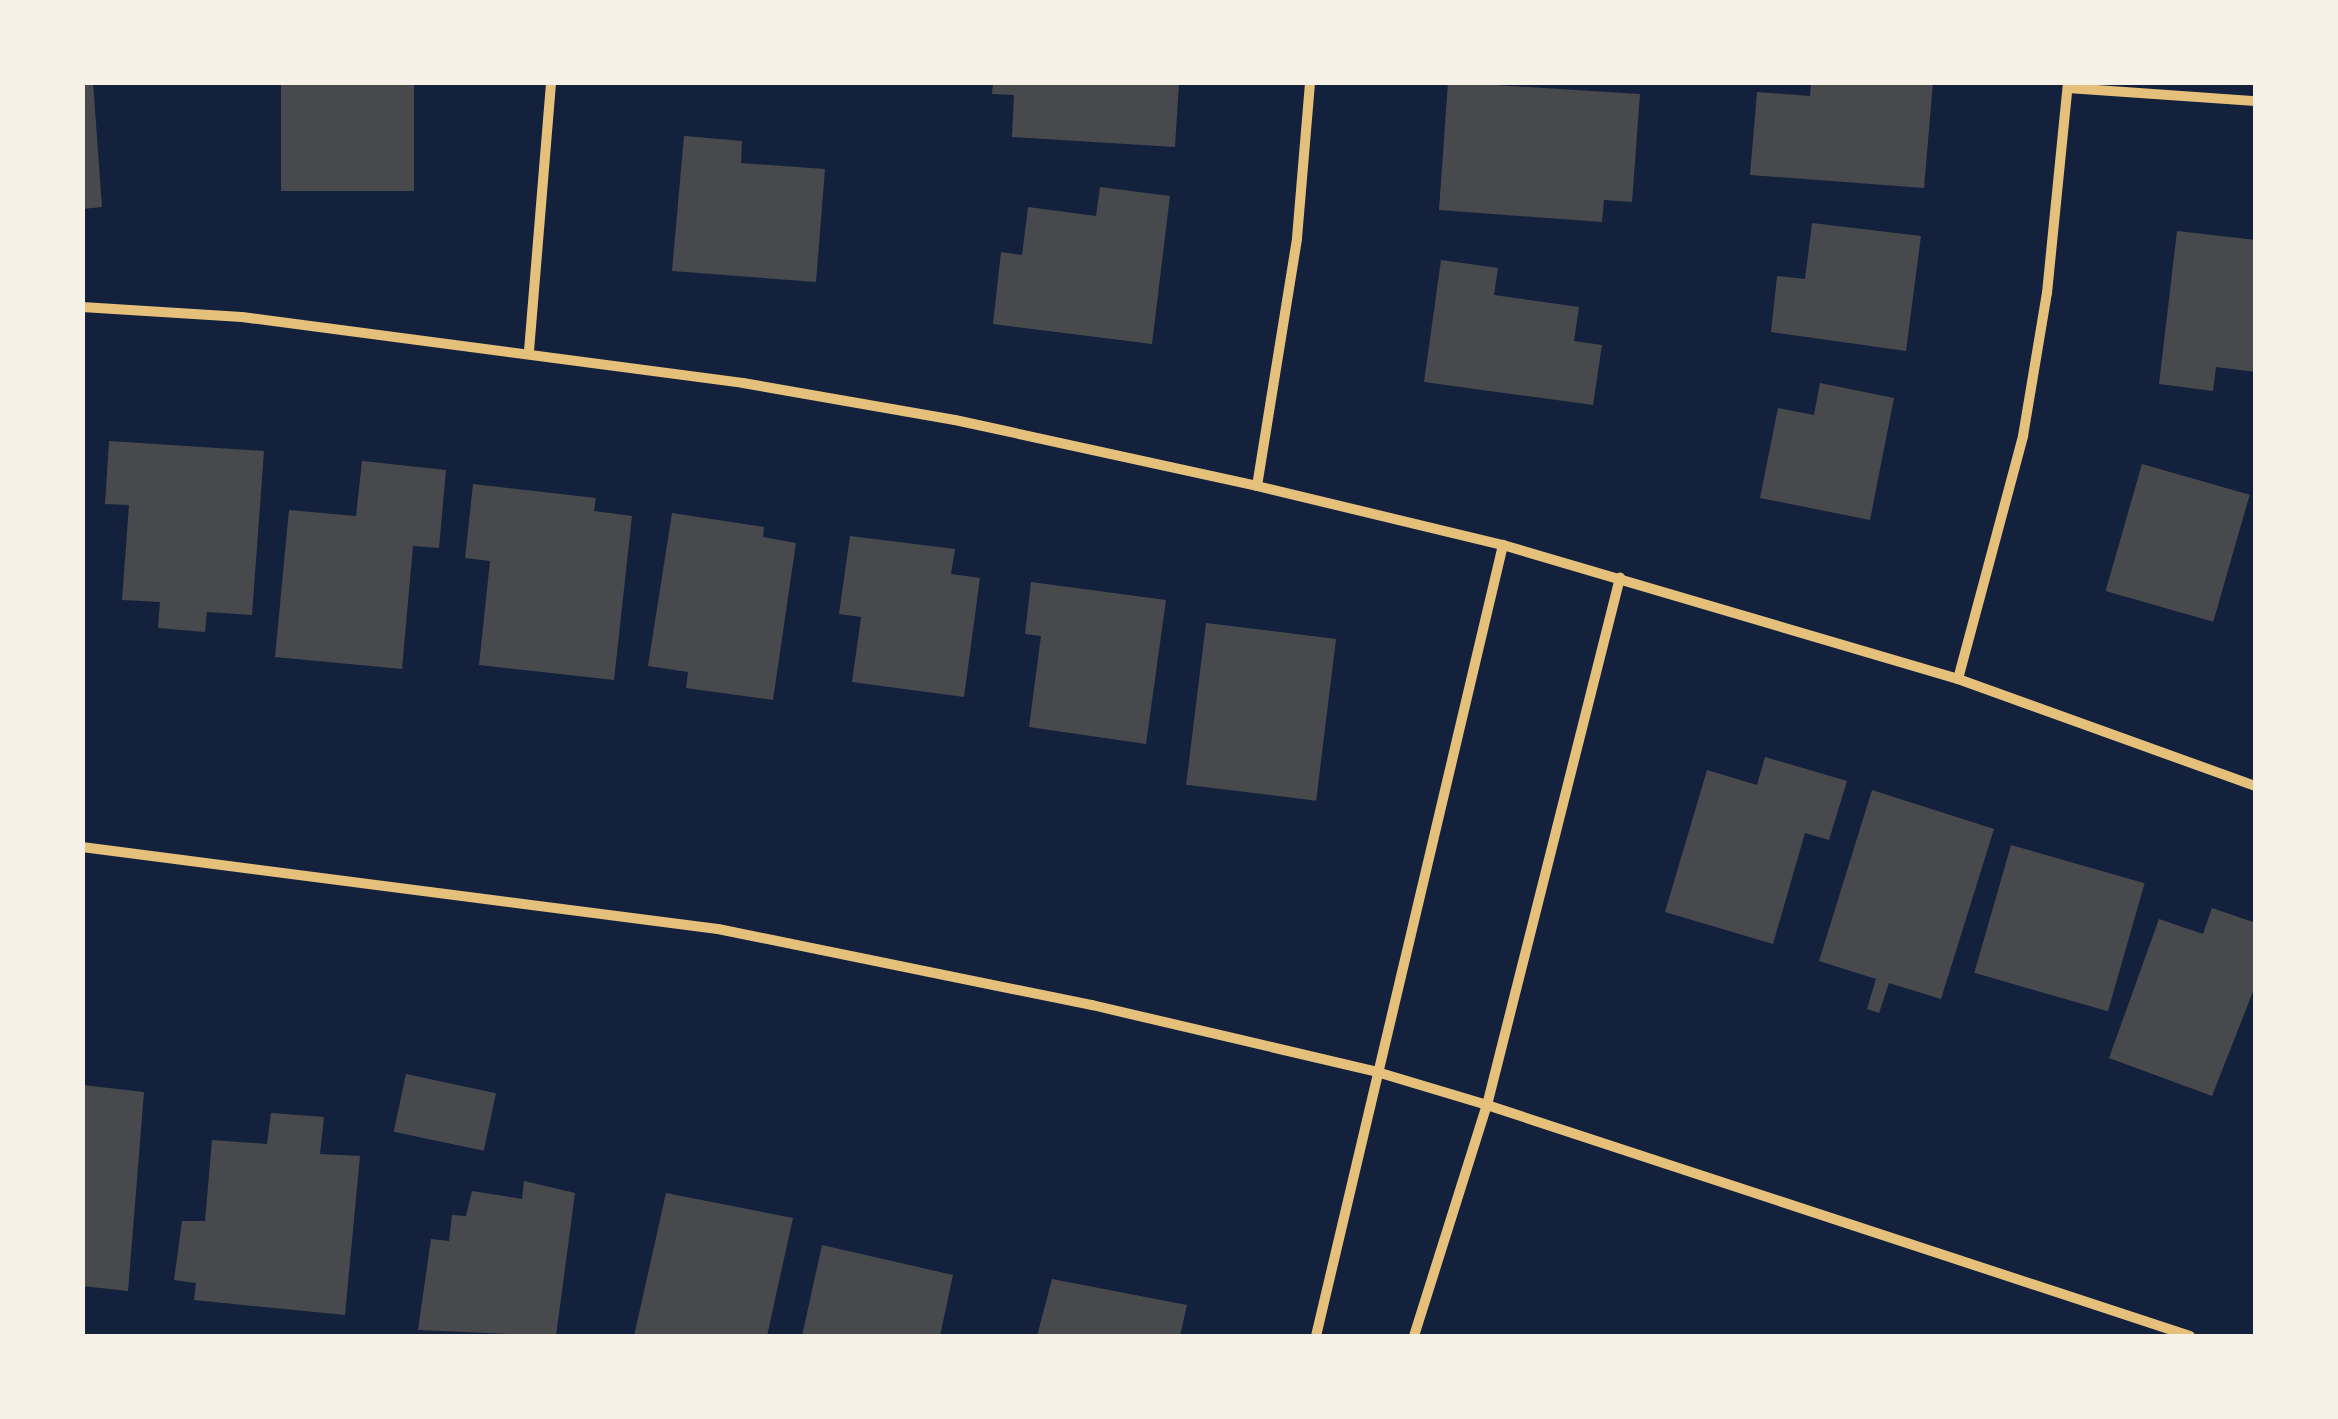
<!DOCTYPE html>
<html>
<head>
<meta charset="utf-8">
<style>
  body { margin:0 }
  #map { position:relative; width:2338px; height:1419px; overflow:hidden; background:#14213d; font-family:"Space Grotesk",sans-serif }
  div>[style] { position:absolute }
  .building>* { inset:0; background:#48494c; transform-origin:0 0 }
  .minor>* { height:10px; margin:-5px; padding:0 5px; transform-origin:5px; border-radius:5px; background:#e5c07b }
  span { translate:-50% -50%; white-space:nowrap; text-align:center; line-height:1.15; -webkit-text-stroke:8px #f6f1e7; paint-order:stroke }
  .frame { position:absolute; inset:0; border:85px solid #f6f1e7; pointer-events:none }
</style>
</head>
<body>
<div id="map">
  <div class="building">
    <i style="clip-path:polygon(82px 82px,93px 82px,102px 207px,82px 209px)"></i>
    <i style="left:281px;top:82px;width:133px;height:109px"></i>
    <i style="clip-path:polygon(993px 82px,1179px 82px,1175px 147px,1012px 137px,1014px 95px,992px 94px)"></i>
    <i style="clip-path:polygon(1448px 82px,1640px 94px,1632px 202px,1604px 200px,1602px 222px,1439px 210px)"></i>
    <i style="clip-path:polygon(1811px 82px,1933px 82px,1924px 188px,1750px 175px,1757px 92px,1810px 96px)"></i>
    <i style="clip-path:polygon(684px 136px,742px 141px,741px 163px,825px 169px,816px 282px,672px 271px)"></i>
    <i style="clip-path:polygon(1100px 187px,1170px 196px,1152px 344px,993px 324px,1001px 252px,1022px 255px,1028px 207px,1096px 216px)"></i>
    <i style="clip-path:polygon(1812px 223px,1921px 236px,1906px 351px,1771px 332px,1777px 276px,1805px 279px)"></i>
    <i style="clip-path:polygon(2177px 231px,2256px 240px,2256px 372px,2216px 367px,2213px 391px,2159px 384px)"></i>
    <i style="clip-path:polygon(1441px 260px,1498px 268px,1494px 295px,1579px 307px,1574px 341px,1602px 345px,1593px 405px,1424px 382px)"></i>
    <i style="clip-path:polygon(1820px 383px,1894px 398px,1870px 520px,1760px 498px,1778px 408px,1814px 415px)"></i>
    <i style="clip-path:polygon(109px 441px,264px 451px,252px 615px,207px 612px,205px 632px,158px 628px,160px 602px,122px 600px,129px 505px,105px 504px)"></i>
    <i style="clip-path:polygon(362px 461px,446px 470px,439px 548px,413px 546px,402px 669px,275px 657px,289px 510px,356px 516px)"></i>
    <i style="left:2142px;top:464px;width:112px;height:132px;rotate:16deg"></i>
    <i style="clip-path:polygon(473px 484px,596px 498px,594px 511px,632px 516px,614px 680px,479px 665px,490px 561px,465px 558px)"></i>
    <i style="clip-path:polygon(672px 513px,764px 527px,763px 537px,796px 543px,773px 700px,686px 688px,688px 672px,648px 666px)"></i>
    <i style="clip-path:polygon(850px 536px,955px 549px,951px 574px,980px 578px,964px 697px,852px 682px,861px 617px,839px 614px)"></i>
    <i style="clip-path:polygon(1031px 582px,1166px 600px,1146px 744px,1029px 727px,1041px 636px,1025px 634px)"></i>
    <i style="left:1206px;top:623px;width:131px;height:163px;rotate:7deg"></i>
    <i style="clip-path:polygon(1765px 757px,1847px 781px,1829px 840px,1805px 833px,1773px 944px,1665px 912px,1707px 770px,1757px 785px)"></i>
    <i style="clip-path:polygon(1872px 790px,1994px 829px,1941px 999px,1889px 983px,1879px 1013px,1867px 1009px,1876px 979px,1819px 961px)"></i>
    <i style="left:2011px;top:845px;width:139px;height:133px;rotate:16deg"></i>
    <i style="clip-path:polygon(2212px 908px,2256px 923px,2256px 984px,2212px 1096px,2109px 1058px,2159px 919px,2203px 934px)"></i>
    <i style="left:406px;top:1074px;width:92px;height:59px;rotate:12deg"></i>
    <i style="clip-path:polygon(82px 1085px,144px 1092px,128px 1291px,82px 1286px)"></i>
    <i style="clip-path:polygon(271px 1113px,324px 1117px,320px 1154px,360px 1156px,345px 1315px,194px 1300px,196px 1283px,174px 1280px,182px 1221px,205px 1221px,212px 1140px,267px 1144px)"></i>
    <i style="clip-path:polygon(524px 1181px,575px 1193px,556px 1336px,418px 1330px,431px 1239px,449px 1241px,452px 1215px,466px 1216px,472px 1191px,522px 1199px)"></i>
    <i style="clip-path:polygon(666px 1193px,793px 1218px,767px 1336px,634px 1336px)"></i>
    <i style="clip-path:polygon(822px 1245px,953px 1275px,940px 1336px,802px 1336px)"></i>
    <i style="clip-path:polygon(1052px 1279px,1187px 1305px,1180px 1336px,1037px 1336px)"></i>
  </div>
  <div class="minor">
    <i style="left:2068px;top:88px;width:188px;rotate:4deg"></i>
    <i style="left:82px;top:307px;width:160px;rotate:3.6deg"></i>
    <i style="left:242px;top:317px;width:505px;rotate:7.5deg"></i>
    <i style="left:743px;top:383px;width:215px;rotate:9.9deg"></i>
    <i style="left:955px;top:420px;width:309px;rotate:12.3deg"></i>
    <i style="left:1257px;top:486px;width:253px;rotate:13.5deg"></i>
    <i style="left:1503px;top:545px;width:474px;rotate:16.4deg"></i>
    <i style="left:1958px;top:679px;width:317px;rotate:19.8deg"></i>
    <i style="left:529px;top:351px;width:270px;rotate:-85.3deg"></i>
    <i style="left:1257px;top:486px;width:251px;rotate:-80.8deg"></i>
    <i style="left:1297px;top:238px;width:157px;rotate:-85.2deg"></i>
    <i style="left:1958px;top:679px;width:252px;rotate:-75deg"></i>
    <i style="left:2023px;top:436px;width:145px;rotate:-80.5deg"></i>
    <i style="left:2047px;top:293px;width:212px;rotate:-84.3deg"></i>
    <i style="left:82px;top:847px;width:641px;rotate:7.35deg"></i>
    <i style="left:718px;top:929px;width:382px;rotate:11.5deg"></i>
    <i style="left:1092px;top:1005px;width:293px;rotate:13.2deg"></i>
    <i style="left:1377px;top:1072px;width:115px;rotate:16.7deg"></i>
    <i style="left:1487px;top:1105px;width:740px;rotate:18.19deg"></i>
    <i style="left:1316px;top:1336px;width:813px;rotate:-76.7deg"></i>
    <i style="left:1414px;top:1336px;width:242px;rotate:-72.5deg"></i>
    <i style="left:1487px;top:1105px;width:544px;rotate:-75.84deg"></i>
  </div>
  <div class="frame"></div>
</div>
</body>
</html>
